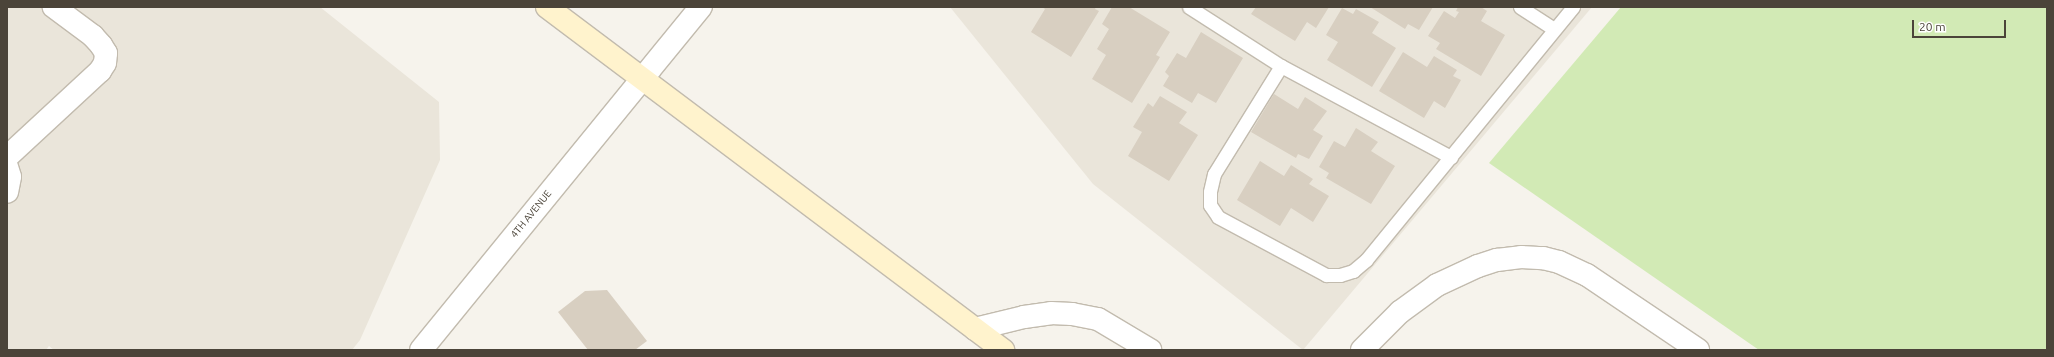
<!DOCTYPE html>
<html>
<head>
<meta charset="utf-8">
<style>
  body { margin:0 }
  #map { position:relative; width:2054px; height:357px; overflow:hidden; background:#f6f3ec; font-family:Ubuntu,sans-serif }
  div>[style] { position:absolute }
  .residential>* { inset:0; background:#eae5da }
  .green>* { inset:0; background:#d2eab5 }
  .building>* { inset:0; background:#d8cfc1 }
  .roads { filter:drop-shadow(1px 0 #c2bbae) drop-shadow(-1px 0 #c2bbae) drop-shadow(0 1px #c2bbae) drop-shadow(0 -1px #c2bbae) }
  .lane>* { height:13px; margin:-6.5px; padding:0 6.5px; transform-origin:6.5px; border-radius:6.5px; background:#fff }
  .street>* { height:22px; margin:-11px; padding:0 11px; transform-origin:11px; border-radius:11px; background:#fff }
  .secondary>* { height:22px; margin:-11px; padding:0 11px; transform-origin:11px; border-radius:11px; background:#fff3cd }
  span { translate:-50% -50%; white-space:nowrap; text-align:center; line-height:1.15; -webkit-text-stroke:3px #fff; paint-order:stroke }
  .street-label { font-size:10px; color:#4b4439 }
  .frame { position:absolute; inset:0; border:8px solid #4b4439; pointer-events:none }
  .scale { position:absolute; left:1912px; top:20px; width:94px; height:18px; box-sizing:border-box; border:2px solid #4b4439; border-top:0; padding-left:5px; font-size:12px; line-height:14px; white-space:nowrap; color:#4b4439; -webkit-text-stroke:3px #fff; paint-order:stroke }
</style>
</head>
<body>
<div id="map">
  <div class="residential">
    <i style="clip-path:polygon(7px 7px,320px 7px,439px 102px,440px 160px,360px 340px,352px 350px,54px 350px,49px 346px,46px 350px,7px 350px)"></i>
    <i style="clip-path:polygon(950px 7px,1592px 7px,1303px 350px,1093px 184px)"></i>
  </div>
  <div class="green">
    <i style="clip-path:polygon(1621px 7px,2047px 7px,2047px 350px,1759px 350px,1489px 163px)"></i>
  </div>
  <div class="building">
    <i style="clip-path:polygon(1042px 7px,1096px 7px,1095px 9px,1099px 11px,1071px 57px,1031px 32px,1045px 9px)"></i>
    <i style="clip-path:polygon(1112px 7px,1129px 7px,1170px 32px,1156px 55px,1160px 57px,1132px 103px,1092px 79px,1106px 55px,1097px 49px,1109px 29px,1102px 24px)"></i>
    <i style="clip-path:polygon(1256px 7px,1329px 7px,1316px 28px,1307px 22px,1295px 41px,1251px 14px)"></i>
    <i style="clip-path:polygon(1370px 7px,1433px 7px,1419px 30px,1408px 24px,1405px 29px)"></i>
    <i style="clip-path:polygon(1458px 7px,1481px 7px,1487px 11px,1481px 21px,1505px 35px,1481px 76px,1436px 49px,1440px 43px,1428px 36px,1444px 11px,1455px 18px,1459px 12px,1456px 11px)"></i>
    <i style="clip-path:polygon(1342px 8px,1353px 14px,1356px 9px,1379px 22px,1372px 33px,1396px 48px,1372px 87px,1327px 60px,1338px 42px,1326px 35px)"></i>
    <i style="clip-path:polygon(1201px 32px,1243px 58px,1216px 103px,1198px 93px,1192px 103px,1163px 86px,1169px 76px,1165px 72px,1177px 53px,1186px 58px)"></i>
    <i style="clip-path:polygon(1403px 52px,1427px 67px,1434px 56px,1457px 70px,1453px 76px,1461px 80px,1445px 108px,1434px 101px,1424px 118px,1379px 91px)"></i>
    <i style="clip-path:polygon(1274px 94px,1298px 109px,1305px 97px,1327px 111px,1313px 130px,1323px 136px,1309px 159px,1298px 154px,1296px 158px,1251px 132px)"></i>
    <i style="clip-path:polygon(1160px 96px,1187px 112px,1179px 123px,1198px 135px,1169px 181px,1128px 156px,1142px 132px,1133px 127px,1148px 103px,1153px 107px)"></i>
    <i style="clip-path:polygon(1356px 128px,1378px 142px,1371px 151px,1395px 166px,1371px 204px,1326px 178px,1329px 173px,1319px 167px,1334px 141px,1345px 147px)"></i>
    <i style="clip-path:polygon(1260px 161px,1284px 176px,1291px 165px,1313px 179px,1309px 184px,1329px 196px,1313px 222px,1291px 208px,1280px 226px,1237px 200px)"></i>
    <i style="clip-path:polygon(607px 290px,647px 341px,635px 350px,588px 350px,558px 312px,585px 291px)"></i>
  </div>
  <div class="roads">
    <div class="lane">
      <i style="left:1189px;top:7px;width:109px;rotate:32.7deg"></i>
      <i style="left:1281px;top:66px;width:193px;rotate:28.2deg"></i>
      <i style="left:1520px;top:7px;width:40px;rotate:32.9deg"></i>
      <i style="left:1281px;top:66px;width:127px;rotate:121.8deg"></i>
      <i style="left:1214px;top:174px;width:18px;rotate:103deg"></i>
      <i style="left:1210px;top:192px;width:13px;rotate:90deg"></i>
      <i style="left:1210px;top:205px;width:14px;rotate:56deg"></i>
      <i style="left:1218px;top:217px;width:123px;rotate:28.2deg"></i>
      <i style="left:1326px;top:275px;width:14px"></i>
      <i style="left:1340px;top:275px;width:14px;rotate:-17deg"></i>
      <i style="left:1353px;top:271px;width:17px;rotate:-40deg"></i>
      <i style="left:1366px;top:260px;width:327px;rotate:-50.7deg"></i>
    </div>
    <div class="street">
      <i style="left:7px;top:157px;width:127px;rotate:-42.8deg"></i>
      <i style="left:100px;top:71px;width:9px;rotate:-58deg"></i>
      <i style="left:105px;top:63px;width:10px;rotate:-84deg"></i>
      <i style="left:106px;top:53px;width:9px;rotate:-122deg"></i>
      <i style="left:101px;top:45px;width:12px;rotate:-132deg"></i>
      <i style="left:93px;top:36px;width:49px;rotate:-143.4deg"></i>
      <i style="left:7px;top:167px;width:10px;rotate:73deg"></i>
      <i style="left:10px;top:177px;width:15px;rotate:101deg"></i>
      <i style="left:975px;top:329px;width:50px;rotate:-13.8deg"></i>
      <i style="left:1024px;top:317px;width:27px;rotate:-8deg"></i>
      <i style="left:1051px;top:313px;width:21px;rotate:3deg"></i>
      <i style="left:1072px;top:314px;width:26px;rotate:11deg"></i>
      <i style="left:1098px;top:319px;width:61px;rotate:30.8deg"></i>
      <i style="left:421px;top:350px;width:443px;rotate:-50.8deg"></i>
      <i style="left:1362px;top:350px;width:54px;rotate:-45deg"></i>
      <i style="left:1400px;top:312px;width:46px;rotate:-36.1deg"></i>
      <i style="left:1437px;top:285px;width:45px;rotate:-24.9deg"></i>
      <i style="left:1478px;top:266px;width:20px;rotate:-18deg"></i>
      <i style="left:1497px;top:260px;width:24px;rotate:-7deg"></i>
      <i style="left:1521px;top:257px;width:22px;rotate:3deg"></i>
      <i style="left:1543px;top:258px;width:16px;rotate:14deg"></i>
      <i style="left:1559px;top:262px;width:31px;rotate:25deg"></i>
      <i style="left:1587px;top:275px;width:134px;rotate:34deg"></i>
    </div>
    <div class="secondary">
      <i style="left:547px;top:7px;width:571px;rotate:36.95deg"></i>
    </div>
  </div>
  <div class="street-label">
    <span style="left:531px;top:214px;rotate:-51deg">4TH AVENUE</span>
  </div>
  <div class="frame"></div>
  <div class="scale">20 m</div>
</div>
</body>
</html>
